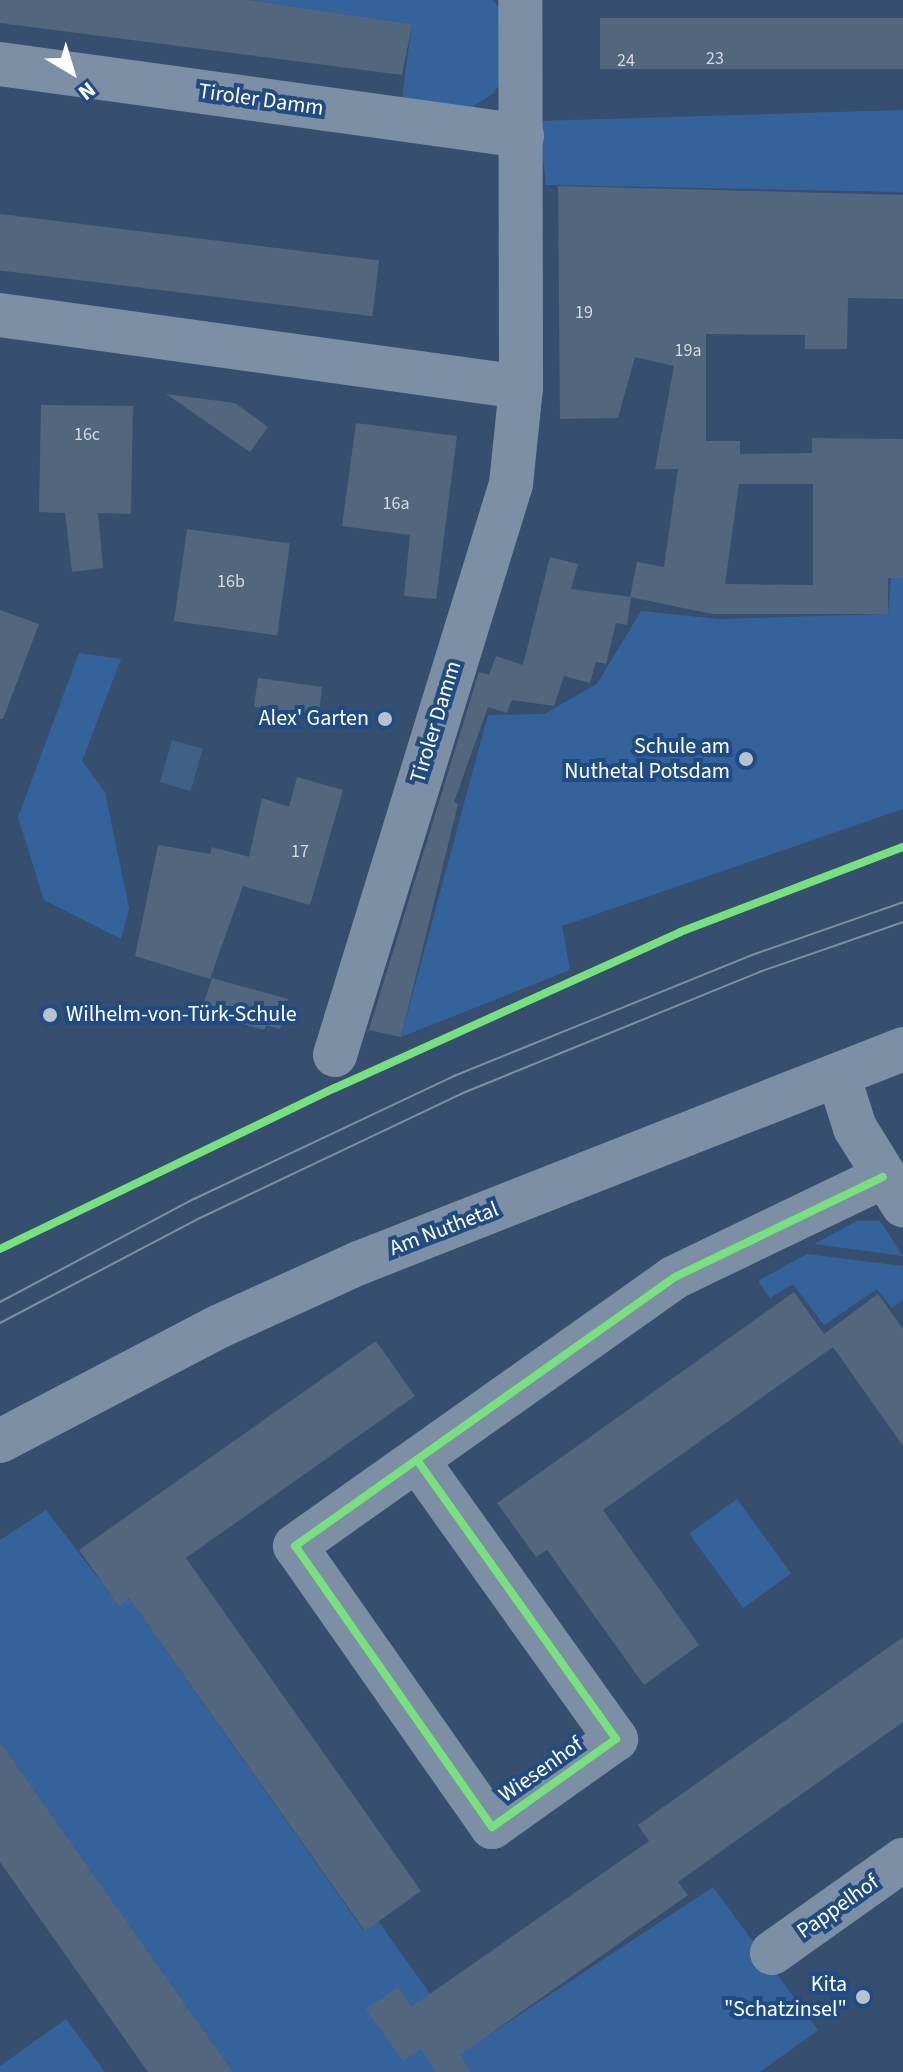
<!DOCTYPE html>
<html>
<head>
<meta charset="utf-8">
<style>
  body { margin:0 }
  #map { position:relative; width:903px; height:2072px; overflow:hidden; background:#374f6e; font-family:"Source Sans 3",sans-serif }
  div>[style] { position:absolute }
  .green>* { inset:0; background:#34639b; transform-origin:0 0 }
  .water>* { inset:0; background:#416088; transform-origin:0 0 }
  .building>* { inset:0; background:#52667e; transform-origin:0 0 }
  .minor>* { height:44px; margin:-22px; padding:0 22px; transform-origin:22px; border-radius:22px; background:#7d8fa4 }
  .tram>* { height:2px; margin:-1px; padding:0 1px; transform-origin:1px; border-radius:1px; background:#7e8fa3 }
  .cycleway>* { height:8px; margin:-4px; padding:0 4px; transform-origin:4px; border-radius:4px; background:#77e17e }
  .dots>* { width:22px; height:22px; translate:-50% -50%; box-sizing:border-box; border:4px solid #204c85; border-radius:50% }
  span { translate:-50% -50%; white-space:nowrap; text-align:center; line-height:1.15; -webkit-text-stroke:8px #204c85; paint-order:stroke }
  .number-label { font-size:18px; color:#d4d9df }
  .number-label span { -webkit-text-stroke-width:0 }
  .street-label { font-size:22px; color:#fff }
  .poi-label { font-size:22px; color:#fff }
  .right { translate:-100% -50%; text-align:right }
  .left { translate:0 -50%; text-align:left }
  .north { position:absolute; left:32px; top:32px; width:80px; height:80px; -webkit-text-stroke:6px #204c85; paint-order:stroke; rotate:142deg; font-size:22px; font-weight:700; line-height:32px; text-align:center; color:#fff }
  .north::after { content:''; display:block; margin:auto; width:28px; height:36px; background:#fff; clip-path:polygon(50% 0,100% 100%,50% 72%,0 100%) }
</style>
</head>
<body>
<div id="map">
  <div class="green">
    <i style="clip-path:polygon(249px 0,492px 0,508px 15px,507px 69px,494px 93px,471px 108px,401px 105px,412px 24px)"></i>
    <i style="clip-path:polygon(903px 110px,903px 192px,546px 185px,539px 121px)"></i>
    <i style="clip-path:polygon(891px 578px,903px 578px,903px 809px,562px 926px,570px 970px,401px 1037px,488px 715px,544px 714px,597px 684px,641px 611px,719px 619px,888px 614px)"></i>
    <i style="clip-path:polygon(79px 653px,121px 659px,82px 761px,105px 792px,129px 908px,121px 939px,44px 900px,18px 817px)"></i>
    <i style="clip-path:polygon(857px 1221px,880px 1221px,903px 1256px,814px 1244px)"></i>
    <i style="clip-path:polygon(807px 1254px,903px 1266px,903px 1300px,892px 1308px,877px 1289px,824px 1325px,793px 1284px,770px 1298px,758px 1281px)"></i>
    <i style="left:737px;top:1499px;width:92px;height:59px;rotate:54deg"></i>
    <i style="clip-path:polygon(46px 1510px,119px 1605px,129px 1598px,364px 1931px,378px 1921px,469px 2048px,713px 1887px,818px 2030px,760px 2072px,233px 2072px,0 1742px,0 1540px)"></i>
    <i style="clip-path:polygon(66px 2019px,105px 2072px,0 2072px,0 2066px)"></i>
  </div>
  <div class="water">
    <i style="left:172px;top:740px;width:32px;height:44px;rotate:16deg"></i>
  </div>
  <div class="building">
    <i style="clip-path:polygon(0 0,249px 0,412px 24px,402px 75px,0 23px)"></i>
    <i style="left:903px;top:18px;width:51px;height:303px;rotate:90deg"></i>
    <i style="clip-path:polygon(evenodd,558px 186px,903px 195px,903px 299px,848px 298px,847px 349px,805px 349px,805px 335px,706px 334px,706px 441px,740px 441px,740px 454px,812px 453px,812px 438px,903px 439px,903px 578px,888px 578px,888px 614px,712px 614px,630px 597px,637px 562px,664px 567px,678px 469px,655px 469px,674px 366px,635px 357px,618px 418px,560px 419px,558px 186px,739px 484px,813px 484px,813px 585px,725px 584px,739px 484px)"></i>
    <i style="left:0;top:214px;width:382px;height:56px;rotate:7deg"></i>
    <i style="clip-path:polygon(166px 394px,235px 403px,268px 427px,250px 452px)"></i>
    <i style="clip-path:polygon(41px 405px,133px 406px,131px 514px,98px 513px,103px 568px,72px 572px,65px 513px,39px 512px)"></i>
    <i style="clip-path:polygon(356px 423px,457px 436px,436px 599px,404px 596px,410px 535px,342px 526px)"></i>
    <i style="left:187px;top:529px;width:104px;height:93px;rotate:8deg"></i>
    <i style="clip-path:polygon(550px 557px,578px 564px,571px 589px,631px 597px,627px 625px,616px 623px,606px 664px,596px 662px,590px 683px,564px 676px,554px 706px,512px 700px,507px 713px,488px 707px,454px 802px,458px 804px,401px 1037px,369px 1030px,479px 672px,489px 675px,496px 656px,523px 665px)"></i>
    <i style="clip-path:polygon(0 610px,39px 624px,3px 719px,0 719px)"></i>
    <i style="left:258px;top:678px;width:65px;height:29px;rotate:8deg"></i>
    <i style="clip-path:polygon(297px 777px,343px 790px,310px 905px,243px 886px,210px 979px,135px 956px,158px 845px,210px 854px,212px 847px,249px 857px,262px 798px,289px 807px)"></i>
    <i style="clip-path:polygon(212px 978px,288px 999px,280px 1029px,266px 1025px,264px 1030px,210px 1015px,212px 1007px,203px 1005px)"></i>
    <i style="clip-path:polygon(794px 1292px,824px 1334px,878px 1294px,903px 1329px,903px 1446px,833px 1347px,603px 1510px,699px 1645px,644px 1685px,547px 1550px,536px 1557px,497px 1503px)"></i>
    <i style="clip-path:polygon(376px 1341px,415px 1396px,186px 1558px,421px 1891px,365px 1931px,129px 1598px,119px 1606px,79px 1550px)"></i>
    <i style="clip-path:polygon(903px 1637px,903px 1722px,678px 1882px,688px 1895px,460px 2055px,471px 2072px,436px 2072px,421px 2049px,403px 2061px,366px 2009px,398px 1987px,411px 2007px,649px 1841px,638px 1825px)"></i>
    <i style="clip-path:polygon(0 1742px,233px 2072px,148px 2072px,0 1862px)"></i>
  </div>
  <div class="minor">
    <i style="left:0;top:64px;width:527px;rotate:7.85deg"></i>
    <i style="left:0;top:315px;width:526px;rotate:7.87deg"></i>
    <i style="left:335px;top:1055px;width:598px;rotate:-72.87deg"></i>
    <i style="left:511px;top:484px;width:98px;rotate:-84.1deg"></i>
    <i style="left:521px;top:387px;width:387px;rotate:-90.1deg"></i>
    <i style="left:838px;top:1075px;width:56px;rotate:72.2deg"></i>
    <i style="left:855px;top:1128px;width:91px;rotate:58.1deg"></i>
    <i style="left:0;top:1441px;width:248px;rotate:-27.6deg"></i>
    <i style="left:220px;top:1326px;width:153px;rotate:-24.4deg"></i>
    <i style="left:359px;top:1263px;width:585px;rotate:-21.47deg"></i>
    <i style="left:417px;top:1460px;width:343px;rotate:54.5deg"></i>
    <i style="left:616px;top:1739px;width:152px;rotate:144.6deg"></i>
    <i style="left:492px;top:1827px;width:343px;rotate:-125deg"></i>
    <i style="left:295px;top:1546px;width:463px;rotate:-35.3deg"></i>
    <i style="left:673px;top:1278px;width:233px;rotate:-25.7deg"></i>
    <i style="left:772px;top:1953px;width:161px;rotate:-35.4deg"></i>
  </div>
  <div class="tram">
    <i style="left:0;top:1302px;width:220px;rotate:-28deg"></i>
    <i style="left:194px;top:1199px;width:288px;rotate:-25.3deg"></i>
    <i style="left:454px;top:1076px;width:322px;rotate:-22.1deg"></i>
    <i style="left:752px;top:955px;width:160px;rotate:-19.3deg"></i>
    <i style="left:0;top:1323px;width:226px;rotate:-27.7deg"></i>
    <i style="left:200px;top:1218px;width:291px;rotate:-25.4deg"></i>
    <i style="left:463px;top:1093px;width:320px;rotate:-22.2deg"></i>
    <i style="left:759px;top:972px;width:152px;rotate:-19.1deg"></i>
  </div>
  <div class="cycleway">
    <i style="left:0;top:1249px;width:372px;rotate:-25.7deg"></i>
    <i style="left:335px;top:1088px;width:379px;rotate:-24.3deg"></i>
    <i style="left:680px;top:932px;width:239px;rotate:-20.9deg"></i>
    <i style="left:417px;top:1460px;width:343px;rotate:54.5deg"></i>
    <i style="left:616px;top:1739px;width:152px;rotate:144.6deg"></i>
    <i style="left:492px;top:1827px;width:343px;rotate:-125deg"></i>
    <i style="left:295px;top:1546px;width:463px;rotate:-35.3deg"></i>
    <i style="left:673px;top:1278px;width:233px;rotate:-25.7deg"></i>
  </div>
  <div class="dots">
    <i style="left:385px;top:719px;background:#b9c1cc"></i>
    <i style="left:746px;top:759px;background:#b9c1cc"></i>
    <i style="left:50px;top:1015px;background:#b9c1cc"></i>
    <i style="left:863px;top:1997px;background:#b9c1cc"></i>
  </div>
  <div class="number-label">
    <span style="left:715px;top:59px">23</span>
    <span style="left:626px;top:61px">24</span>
    <span style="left:584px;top:313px">19</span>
    <span style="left:688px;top:351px">19a</span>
    <span style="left:87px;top:435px">16c</span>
    <span style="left:396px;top:504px">16a</span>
    <span style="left:231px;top:582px">16b</span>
    <span style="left:300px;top:852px">17</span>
  </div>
  <div class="street-label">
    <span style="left:261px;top:100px;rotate:8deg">Tiroler Damm</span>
    <span style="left:436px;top:722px;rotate:-73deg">Tiroler Damm</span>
    <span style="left:444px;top:1229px;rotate:-21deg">Am Nuthetal</span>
    <span style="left:541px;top:1770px;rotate:-35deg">Wiesenhof</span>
    <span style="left:838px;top:1907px;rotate:-35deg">Pappelhof</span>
  </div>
  <div class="poi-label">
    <span class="right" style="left:369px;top:719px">Alex' Garten</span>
    <span class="right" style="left:730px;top:759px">Schule am<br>Nuthetal Potsdam</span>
    <span class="left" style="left:66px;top:1015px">Wilhelm-von-Türk-Schule</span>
    <span class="right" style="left:847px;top:1997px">Kita<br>"Schatzinsel"</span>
  </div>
  <div class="north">N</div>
</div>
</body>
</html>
